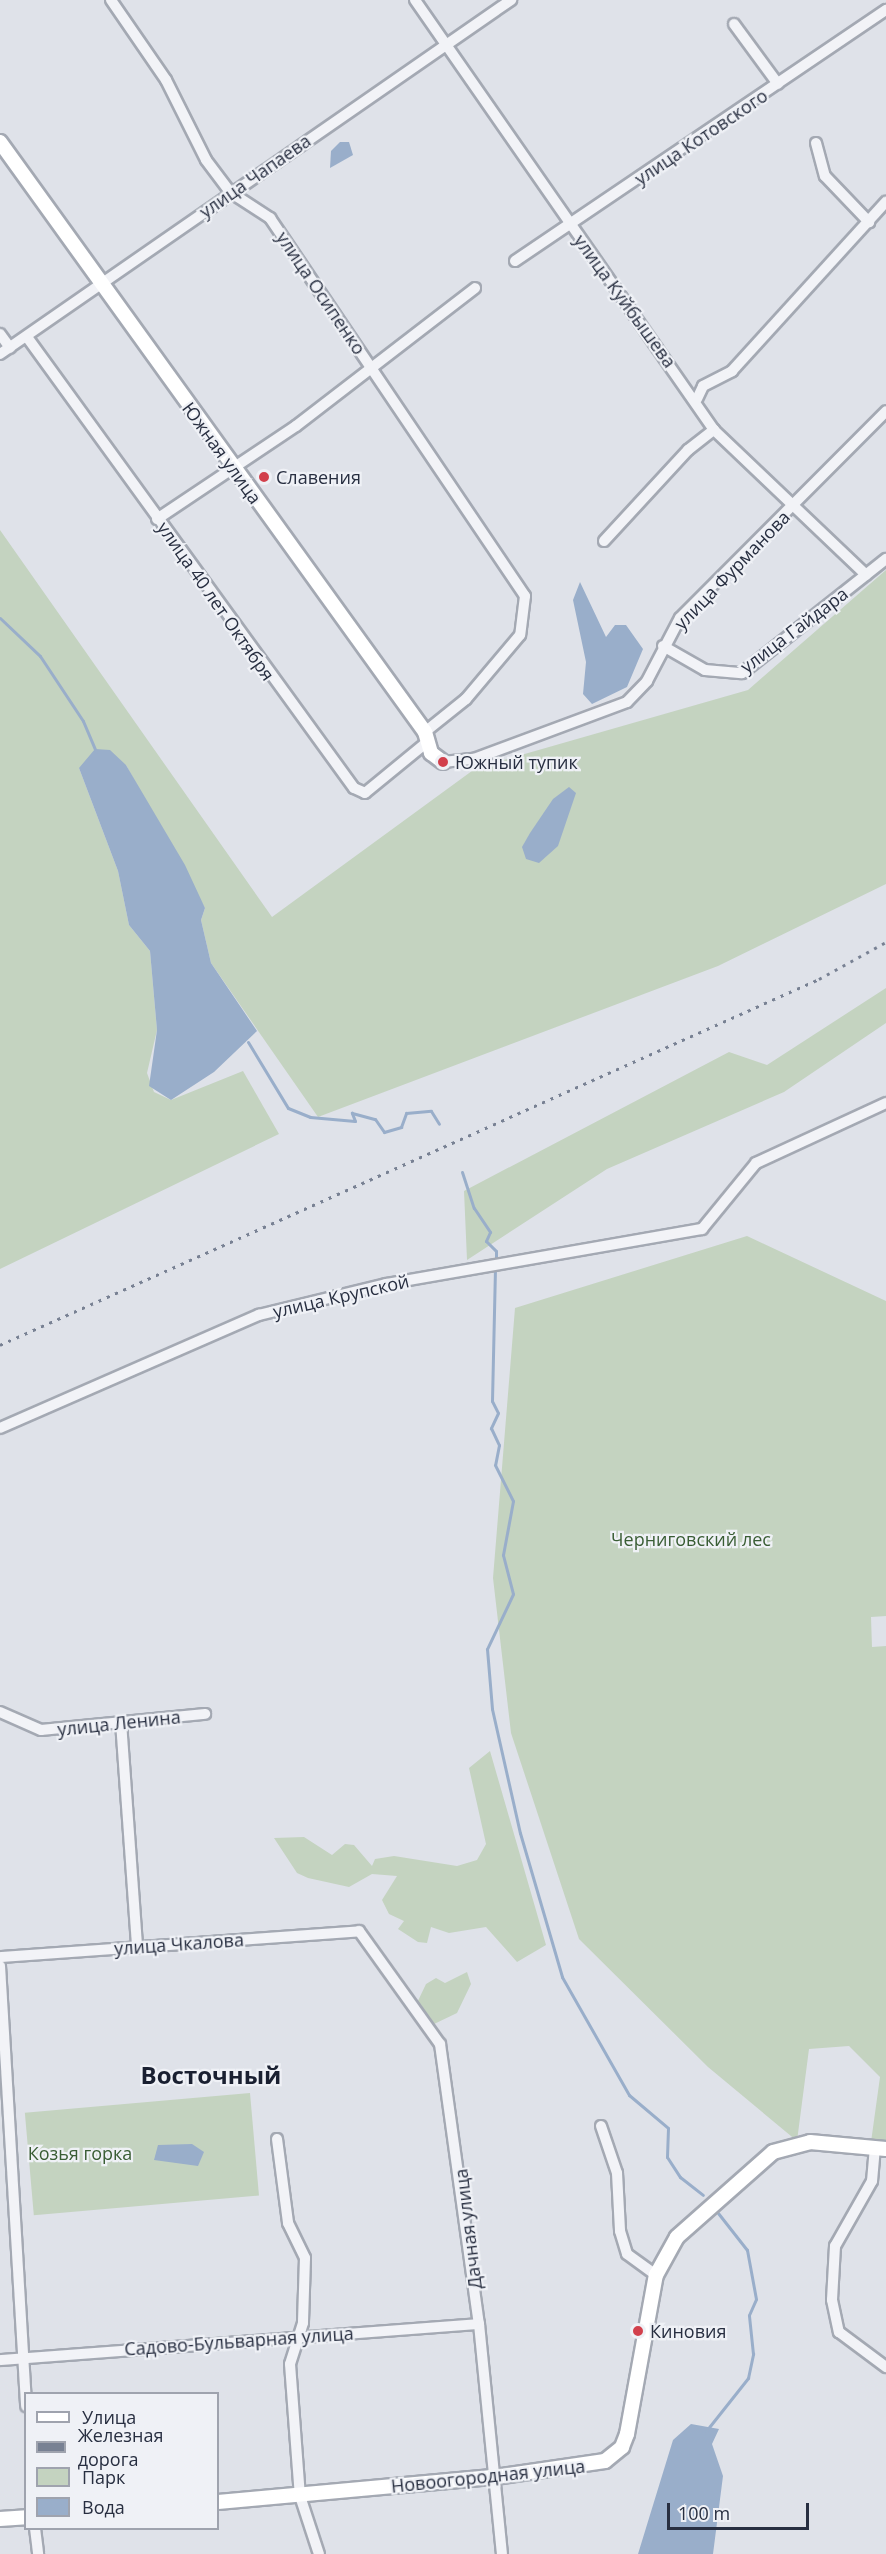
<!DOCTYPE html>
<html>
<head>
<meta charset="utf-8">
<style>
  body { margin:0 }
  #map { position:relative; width:886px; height:2554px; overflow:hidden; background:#dfe2e9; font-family:"Open Sans",sans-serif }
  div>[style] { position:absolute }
  .green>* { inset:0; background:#c4d3c0; transform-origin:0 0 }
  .water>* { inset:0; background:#99aeca }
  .stream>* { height:3px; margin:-1.5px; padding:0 1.5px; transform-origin:1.5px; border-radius:1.5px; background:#99aeca }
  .roads { filter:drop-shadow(2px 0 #a4a9b3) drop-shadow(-2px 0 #a4a9b3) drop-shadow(0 2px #a4a9b3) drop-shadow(0 -2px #a4a9b3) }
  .street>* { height:10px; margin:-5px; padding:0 5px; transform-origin:5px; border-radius:5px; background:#f2f3f7 }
  .secondary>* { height:14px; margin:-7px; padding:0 7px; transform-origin:7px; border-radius:7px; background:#fff }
  .rail>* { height:3px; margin-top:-1.5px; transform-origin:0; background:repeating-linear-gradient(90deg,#788193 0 3px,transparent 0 9px) }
  .dots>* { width:16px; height:16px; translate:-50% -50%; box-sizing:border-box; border:3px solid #eff1f6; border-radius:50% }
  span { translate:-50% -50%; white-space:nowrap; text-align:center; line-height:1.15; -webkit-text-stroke:4.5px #eff1f6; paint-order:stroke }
  .street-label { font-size:18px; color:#282f41 }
  .poi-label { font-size:18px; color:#282f41 }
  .left { translate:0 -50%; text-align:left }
  .park-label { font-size:18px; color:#395d34 }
  .district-label { font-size:24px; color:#1a2031; font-weight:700 }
  .legend { position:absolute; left:24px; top:2392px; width:195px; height:138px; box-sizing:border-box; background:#eff1f6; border:2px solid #9fa3ae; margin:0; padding:8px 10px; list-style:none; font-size:18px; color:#282f41 }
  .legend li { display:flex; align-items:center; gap:12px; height:30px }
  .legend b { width:30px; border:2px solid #9fa3ae }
  .scale { position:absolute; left:667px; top:2503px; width:142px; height:27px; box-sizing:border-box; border:3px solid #282f41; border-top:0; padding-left:8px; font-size:18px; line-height:21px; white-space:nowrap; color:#282f41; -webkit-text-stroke:4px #eff1f6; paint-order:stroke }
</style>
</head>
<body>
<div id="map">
  <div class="green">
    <i style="clip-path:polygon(0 530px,272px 917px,476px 768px,748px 690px,886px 570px,886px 884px,718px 966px,318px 1117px,211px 963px,201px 920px,205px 908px,126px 765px,79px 768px,118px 871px,129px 925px,150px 951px,157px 1030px,147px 1073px,154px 1092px,171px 1100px,243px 1071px,279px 1134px,0 1269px)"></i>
    <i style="clip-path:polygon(886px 988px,886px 1023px,784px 1092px,607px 1169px,467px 1260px,464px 1191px,729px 1052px,767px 1065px)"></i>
    <i style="clip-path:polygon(747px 1236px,886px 1301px,886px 1616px,871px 1617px,872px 1647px,886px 1646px,886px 2142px,871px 2142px,880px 2077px,849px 2046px,809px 2049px,797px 2141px,708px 2067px,579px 1939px,511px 1733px,493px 1578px,515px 1308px)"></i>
    <i style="clip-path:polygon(490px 1751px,546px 1945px,517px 1962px,486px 1927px,449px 1933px,431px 1927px,427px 1943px,418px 1942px,398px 1929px,404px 1921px,389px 1914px,382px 1900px,397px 1876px,372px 1874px,349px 1887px,308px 1878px,297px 1873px,274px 1838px,304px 1837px,332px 1855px,345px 1844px,354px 1845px,372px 1866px,375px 1859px,394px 1856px,457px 1866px,477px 1860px,486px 1844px,469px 1768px)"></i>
    <i style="clip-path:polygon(467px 1972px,471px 1984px,457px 2013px,432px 2025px,416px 2005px,426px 1984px,436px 1978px,445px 1983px)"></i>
    <i style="left:250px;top:2093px;width:103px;height:226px;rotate:85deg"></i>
  </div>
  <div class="water">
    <i style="clip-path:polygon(340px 142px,349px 142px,353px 155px,330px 168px,331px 151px)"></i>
    <i style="clip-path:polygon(580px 582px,606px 637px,615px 625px,626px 625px,643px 649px,627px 687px,592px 704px,583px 694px,586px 662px,573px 600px)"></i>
    <i style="clip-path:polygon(95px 749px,110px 750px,126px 765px,185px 865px,205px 908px,201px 920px,211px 963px,257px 1031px,214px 1072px,171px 1100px,149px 1086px,157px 1030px,150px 951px,129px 925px,118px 871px,79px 768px)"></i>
    <i style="clip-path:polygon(569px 787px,576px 793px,558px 846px,539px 863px,526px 859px,522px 847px,530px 833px,553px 799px)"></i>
    <i style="clip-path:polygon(192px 2144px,204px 2152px,198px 2166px,154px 2160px,158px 2145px)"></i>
    <i style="clip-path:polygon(691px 2424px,719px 2429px,712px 2444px,723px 2476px,713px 2554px,638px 2554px,673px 2440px)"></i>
  </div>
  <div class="stream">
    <i style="left:0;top:618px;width:55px;rotate:43.5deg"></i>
    <i style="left:40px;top:656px;width:78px;rotate:56.5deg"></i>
    <i style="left:83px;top:721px;width:33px;rotate:67deg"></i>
    <i style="left:248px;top:1042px;width:77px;rotate:58.8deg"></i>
    <i style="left:288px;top:1108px;width:24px;rotate:22deg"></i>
    <i style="left:310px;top:1117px;width:45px;rotate:5.1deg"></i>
    <i style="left:355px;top:1121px;width:9px;rotate:-111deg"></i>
    <i style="left:352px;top:1113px;width:24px;rotate:15deg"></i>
    <i style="left:375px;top:1119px;width:16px;rotate:55deg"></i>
    <i style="left:384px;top:1132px;width:18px;rotate:-16deg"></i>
    <i style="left:401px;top:1127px;width:15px;rotate:-70deg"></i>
    <i style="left:406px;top:1113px;width:25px;rotate:-5deg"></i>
    <i style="left:431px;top:1111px;width:15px;rotate:58deg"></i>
    <i style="left:462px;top:1172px;width:38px;rotate:72deg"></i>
    <i style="left:474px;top:1208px;width:29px;rotate:56deg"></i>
    <i style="left:490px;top:1232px;width:10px;rotate:114deg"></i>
    <i style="left:486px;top:1241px;width:14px;rotate:45deg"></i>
    <i style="left:496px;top:1251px;width:10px;rotate:90deg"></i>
    <i style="left:495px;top:1268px;width:133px;rotate:91.3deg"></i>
    <i style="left:492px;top:1401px;width:13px;rotate:63deg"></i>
    <i style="left:498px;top:1413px;width:17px;rotate:115deg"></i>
    <i style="left:491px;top:1428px;width:19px;rotate:65deg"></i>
    <i style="left:499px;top:1445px;width:20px;rotate:101deg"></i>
    <i style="left:495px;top:1465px;width:40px;rotate:63.4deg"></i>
    <i style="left:513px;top:1501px;width:55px;rotate:100.5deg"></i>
    <i style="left:503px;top:1555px;width:40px;rotate:75.6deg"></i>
    <i style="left:513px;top:1594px;width:61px;rotate:115.3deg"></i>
    <i style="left:487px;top:1649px;width:60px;rotate:85.2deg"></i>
    <i style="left:492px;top:1709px;width:127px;rotate:77.3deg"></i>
    <i style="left:520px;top:1833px;width:150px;rotate:73.7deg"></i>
    <i style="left:562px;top:1977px;width:136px;rotate:60.4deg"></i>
    <i style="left:629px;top:2095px;width:51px;rotate:40.2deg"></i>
    <i style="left:668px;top:2128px;width:29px;rotate:92deg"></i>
    <i style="left:667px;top:2157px;width:24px;rotate:57deg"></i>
    <i style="left:680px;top:2177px;width:29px;rotate:38deg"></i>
    <i style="left:706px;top:2431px;width:68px;rotate:-51.6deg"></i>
    <i style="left:748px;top:2378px;width:25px;rotate:-78deg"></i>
    <i style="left:753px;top:2354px;width:39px;rotate:-96deg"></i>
    <i style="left:749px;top:2315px;width:17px;rotate:-66deg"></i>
    <i style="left:756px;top:2299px;width:50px;rotate:-100.4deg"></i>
    <i style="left:747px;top:2250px;width:47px;rotate:-128.1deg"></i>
  </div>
  <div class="roads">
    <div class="street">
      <i style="left:111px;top:0;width:97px;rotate:55.5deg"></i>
      <i style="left:166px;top:80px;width:89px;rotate:63.4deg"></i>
      <i style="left:206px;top:160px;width:40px;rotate:53deg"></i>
      <i style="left:230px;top:192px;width:48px;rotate:33deg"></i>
      <i style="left:270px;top:218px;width:456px;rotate:56deg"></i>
      <i style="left:525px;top:596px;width:39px;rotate:97deg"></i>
      <i style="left:520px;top:635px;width:84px;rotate:130.2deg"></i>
      <i style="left:466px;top:699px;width:53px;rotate:141.2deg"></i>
      <i style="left:415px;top:0;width:524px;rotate:55.19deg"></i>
      <i style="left:714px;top:430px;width:210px;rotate:43.6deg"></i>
      <i style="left:734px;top:24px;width:74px;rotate:53.7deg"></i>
      <i style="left:816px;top:143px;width:34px;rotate:75deg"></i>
      <i style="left:825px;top:176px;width:64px;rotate:46.3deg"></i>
      <i style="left:515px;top:261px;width:448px;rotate:-34.1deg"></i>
      <i style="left:0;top:334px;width:17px;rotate:54deg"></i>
      <i style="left:27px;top:337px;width:557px;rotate:54.06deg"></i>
      <i style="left:354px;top:788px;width:12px;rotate:24deg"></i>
      <i style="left:365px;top:793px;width:79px;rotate:-39.3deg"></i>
      <i style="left:0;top:354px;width:622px;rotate:-34.71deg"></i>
      <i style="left:697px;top:399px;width:14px;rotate:-65deg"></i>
      <i style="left:703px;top:386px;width:33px;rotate:-27deg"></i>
      <i style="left:732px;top:371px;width:229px;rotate:-47.7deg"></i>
      <i style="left:157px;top:519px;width:167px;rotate:-33.8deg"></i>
      <i style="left:296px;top:426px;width:226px;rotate:-37.6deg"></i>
      <i style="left:604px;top:541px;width:124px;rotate:-47.3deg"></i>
      <i style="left:688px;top:450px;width:33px;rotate:-38deg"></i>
      <i style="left:663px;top:646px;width:48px;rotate:29.7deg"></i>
      <i style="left:705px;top:670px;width:37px;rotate:5deg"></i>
      <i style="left:742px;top:673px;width:184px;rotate:-38.4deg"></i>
      <i style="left:443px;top:762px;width:31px;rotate:-6deg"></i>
      <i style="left:474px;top:759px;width:163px;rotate:-20.4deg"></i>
      <i style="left:627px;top:702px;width:29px;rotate:-46deg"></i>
      <i style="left:647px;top:681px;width:71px;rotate:-62.4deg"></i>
      <i style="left:680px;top:618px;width:292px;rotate:-45.1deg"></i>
      <i style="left:0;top:1428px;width:283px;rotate:-23.6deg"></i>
      <i style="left:259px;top:1315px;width:131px;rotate:-13.7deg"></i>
      <i style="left:386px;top:1284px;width:321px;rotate:-9.9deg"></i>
      <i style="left:702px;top:1229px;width:85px;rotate:-50.7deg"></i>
      <i style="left:756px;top:1163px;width:143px;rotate:-24.8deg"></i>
      <i style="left:0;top:1712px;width:45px;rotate:23.7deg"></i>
      <i style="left:41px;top:1730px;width:165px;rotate:-5.6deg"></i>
      <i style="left:121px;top:1722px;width:226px;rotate:85.9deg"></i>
      <i style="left:0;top:1957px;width:360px;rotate:-4.1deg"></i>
      <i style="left:359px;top:1931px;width:139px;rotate:54.4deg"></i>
      <i style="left:440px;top:2044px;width:283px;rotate:82.1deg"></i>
      <i style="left:479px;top:2324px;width:231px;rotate:84.3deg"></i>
      <i style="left:0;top:1966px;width:441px;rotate:86.6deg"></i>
      <i style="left:601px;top:2126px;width:50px;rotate:71.2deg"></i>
      <i style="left:617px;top:2173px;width:58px;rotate:87deg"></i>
      <i style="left:620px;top:2231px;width:24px;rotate:73deg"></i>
      <i style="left:627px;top:2254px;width:36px;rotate:36deg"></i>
      <i style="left:277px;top:2139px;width:85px;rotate:82.5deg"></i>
      <i style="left:288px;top:2223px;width:39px;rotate:64deg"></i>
      <i style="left:305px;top:2258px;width:65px;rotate:91.8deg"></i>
      <i style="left:303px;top:2323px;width:43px;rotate:107.6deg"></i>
      <i style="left:290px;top:2364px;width:132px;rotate:85.7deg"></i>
      <i style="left:300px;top:2496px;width:61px;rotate:71.9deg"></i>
      <i style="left:875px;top:2147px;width:34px;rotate:95deg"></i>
      <i style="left:872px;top:2181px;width:75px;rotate:119.6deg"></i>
      <i style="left:835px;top:2246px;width:54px;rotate:93.2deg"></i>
      <i style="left:832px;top:2300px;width:33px;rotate:78deg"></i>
      <i style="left:839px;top:2332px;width:59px;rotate:36.7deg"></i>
      <i style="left:0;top:2360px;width:480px;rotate:-4.3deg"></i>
      <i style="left:35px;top:2528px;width:26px;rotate:83deg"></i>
    </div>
    <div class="secondary">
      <i style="left:0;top:142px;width:727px;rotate:54.23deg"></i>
      <i style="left:425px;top:732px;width:22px;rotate:74deg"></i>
      <i style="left:431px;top:753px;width:15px;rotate:37deg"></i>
      <i style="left:218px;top:2502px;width:278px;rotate:-5.2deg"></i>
      <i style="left:495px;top:2477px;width:111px;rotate:-8.3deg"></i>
      <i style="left:605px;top:2461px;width:22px;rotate:-39deg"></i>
      <i style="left:622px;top:2447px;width:14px;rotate:-69deg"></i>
      <i style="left:627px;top:2434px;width:162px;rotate:-79.7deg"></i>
      <i style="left:656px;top:2275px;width:43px;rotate:-61.1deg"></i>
      <i style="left:677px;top:2237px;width:128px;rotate:-41.5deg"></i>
      <i style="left:773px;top:2152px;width:38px;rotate:-15deg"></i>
      <i style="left:810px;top:2142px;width:76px;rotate:5.3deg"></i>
      <i style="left:0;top:2519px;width:26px;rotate:-4deg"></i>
    </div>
  </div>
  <div class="rail">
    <i style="left:0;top:1345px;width:897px;rotate:-24.08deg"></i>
    <i style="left:819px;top:979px;width:77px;rotate:-28.9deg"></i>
  </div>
  <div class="dots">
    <i style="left:264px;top:477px;background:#d2404c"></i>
    <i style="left:443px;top:762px;background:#d2404c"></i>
    <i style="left:638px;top:2331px;background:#d2404c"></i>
  </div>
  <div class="street-label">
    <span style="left:701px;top:137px;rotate:-34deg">улица Котовского</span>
    <span style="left:255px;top:176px;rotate:-35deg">улица Чапаева</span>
    <span style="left:321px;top:293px;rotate:56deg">улица Осипенко</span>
    <span style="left:625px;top:301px;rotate:54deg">улица Куйбышева</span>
    <span style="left:222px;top:453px;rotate:54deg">Южная улица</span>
    <span style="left:732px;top:570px;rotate:-46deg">улица Фурманова</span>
    <span style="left:216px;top:601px;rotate:55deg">улица 40 лет Октября</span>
    <span style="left:794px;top:630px;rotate:-37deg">улица Гайдара</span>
    <span style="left:341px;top:1296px;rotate:-13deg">улица Крупской</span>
    <span style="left:119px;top:1723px;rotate:-6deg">улица Ленина</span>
    <span style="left:179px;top:1944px;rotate:-4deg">улица Чкалова</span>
    <span style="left:468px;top:2229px;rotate:-97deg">Дачная улица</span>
    <span style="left:239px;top:2341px;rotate:-4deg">Садово-Бульварная улица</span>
    <span style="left:488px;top:2476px;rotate:-6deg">Новоогородная улица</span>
  </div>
  <div class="poi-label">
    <span class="left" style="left:276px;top:477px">Славения</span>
    <span class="left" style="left:455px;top:762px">Южный тупик</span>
    <span class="left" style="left:650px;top:2331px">Киновия</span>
  </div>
  <div class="park-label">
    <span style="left:691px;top:1539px">Черниговский лес</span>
    <span style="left:80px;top:2153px">Козья горка</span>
  </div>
  <div class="district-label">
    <span style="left:211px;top:2075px">Восточный</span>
  </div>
  <ul class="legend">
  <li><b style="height:8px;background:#fff"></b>Улица</li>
  <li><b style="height:8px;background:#788193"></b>Железная дорога</li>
  <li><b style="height:16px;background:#c4d3c0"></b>Парк</li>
  <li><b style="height:16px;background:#99aeca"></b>Вода</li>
  </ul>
  <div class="scale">100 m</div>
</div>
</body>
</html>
